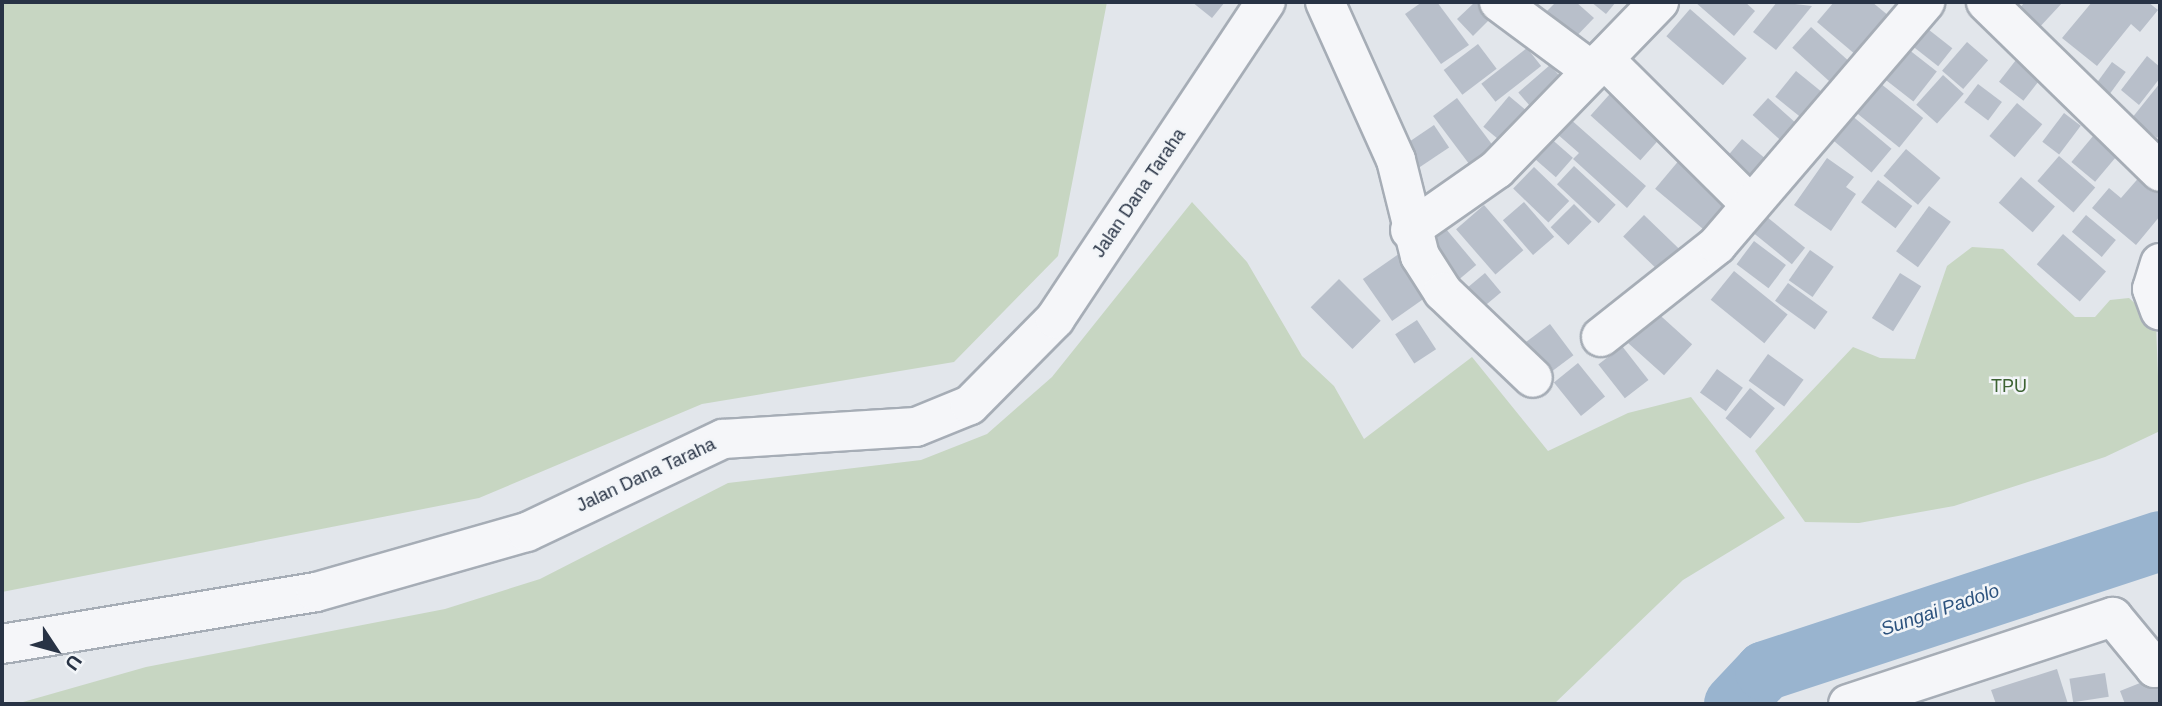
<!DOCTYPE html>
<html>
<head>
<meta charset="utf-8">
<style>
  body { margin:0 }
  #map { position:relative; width:2162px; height:706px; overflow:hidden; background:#e2e6eb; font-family:Helvetica,sans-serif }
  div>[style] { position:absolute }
  .green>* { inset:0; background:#c7d6c2 }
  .river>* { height:60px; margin:-30px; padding:0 30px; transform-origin:30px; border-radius:30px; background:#99b4cf }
  .building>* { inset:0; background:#b8bfca; transform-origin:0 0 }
  .roads { filter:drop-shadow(2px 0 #a6adb6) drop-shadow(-2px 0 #a6adb6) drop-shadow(0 2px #a6adb6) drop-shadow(0 -2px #a6adb6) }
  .minor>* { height:38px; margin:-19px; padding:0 19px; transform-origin:19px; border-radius:19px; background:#f5f6f9 }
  span { translate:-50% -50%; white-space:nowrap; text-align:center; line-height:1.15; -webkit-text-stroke:5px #f2f5f8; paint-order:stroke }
  .street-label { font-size:18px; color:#283345 }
  .park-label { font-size:18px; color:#3d6333 }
  .water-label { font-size:19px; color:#2d537e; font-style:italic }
  .frame { position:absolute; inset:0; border:4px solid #283345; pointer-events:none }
  .north { position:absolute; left:21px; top:615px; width:70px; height:70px; -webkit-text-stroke:5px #f2f5f8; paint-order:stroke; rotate:126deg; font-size:19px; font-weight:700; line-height:28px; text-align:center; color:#283345 }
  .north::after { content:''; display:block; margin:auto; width:24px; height:32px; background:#283345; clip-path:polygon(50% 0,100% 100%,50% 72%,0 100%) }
</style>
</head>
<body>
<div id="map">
  <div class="green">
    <i style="clip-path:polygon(2px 2px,1107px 2px,1058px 256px,954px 362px,702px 404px,479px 498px,2px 592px)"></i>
    <i style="clip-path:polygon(1192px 202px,1247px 262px,1302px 356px,1334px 386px,1364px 439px,1472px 357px,1548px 451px,1628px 413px,1691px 397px,1785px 518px,1683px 580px,1554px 704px,16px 704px,146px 667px,445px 609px,540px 579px,728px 483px,921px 460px,987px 434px,1052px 377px)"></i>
    <i style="clip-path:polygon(1972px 247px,2003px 249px,2075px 317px,2095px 317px,2110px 300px,2129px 298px,2156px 322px,2160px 431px,2105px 457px,1954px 506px,1859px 523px,1805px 522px,1755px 451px,1853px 347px,1880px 358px,1915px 359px,1947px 266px)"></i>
  </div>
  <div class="river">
    <i style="left:1734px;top:704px;width:45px;rotate:-46.8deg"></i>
    <i style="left:1765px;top:671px;width:416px;rotate:-18.2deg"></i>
  </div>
  <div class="building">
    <i style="clip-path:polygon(1192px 2px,1225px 2px,1212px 18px)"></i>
    <i style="clip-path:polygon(1422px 2px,1437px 2px,1469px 45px,1441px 64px,1405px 14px)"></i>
    <i style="clip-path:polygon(1475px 2px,1501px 8px,1473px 36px,1457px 19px)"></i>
    <i style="clip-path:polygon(1556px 2px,1576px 2px,1594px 18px,1569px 44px,1541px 17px)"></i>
    <i style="clip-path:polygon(1591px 2px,1616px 2px,1606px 14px)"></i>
    <i style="clip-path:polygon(1695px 2px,1745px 2px,1755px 11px,1734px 36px)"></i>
    <i style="clip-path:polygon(1777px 2px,1812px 6px,1776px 50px,1753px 32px)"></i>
    <i style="clip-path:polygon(1834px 2px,1872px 2px,1889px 16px,1856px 55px,1817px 22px)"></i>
    <i style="clip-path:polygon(2025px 2px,2063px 2px,2037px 30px,2016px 12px)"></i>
    <i style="clip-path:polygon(2092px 2px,2148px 2px,2158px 10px,2140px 32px,2131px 24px,2097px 66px,2062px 38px)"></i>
    <i style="left:1690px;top:9px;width:75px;height:36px;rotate:41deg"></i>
    <i style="left:1924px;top:26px;width:36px;height:23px;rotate:38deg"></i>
    <i style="left:1811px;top:27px;width:54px;height:28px;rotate:42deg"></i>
    <i style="left:1899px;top:42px;width:48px;height:38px;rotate:38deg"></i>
    <i style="left:1967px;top:42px;width:28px;height:38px;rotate:41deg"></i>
    <i style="left:1478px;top:44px;width:31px;height:43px;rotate:53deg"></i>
    <i style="left:1527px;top:48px;width:23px;height:58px;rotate:52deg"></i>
    <i style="left:2023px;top:51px;width:31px;height:39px;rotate:38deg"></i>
    <i style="clip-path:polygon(2147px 56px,2160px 67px,2160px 78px,2139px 105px,2121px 90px)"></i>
    <i style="left:2112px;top:62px;width:17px;height:31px;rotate:36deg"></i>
    <i style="left:1550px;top:65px;width:23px;height:42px;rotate:49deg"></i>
    <i style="left:1796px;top:71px;width:40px;height:33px;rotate:39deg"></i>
    <i style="left:1943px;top:75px;width:28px;height:40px;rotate:42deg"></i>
    <i style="left:1875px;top:79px;width:62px;height:38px;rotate:39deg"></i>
    <i style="clip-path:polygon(2160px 83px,2160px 134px,2157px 138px,2132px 118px)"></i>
    <i style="left:1978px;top:84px;width:30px;height:23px;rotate:37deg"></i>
    <i style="left:1618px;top:85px;width:67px;height:41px;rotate:42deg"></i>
    <i style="left:1509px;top:96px;width:33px;height:40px;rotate:40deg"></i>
    <i style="left:1457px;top:98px;width:69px;height:30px;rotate:53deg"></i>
    <i style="left:1768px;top:98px;width:45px;height:23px;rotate:42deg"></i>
    <i style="left:2017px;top:103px;width:33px;height:43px;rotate:40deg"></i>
    <i style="left:1844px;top:109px;width:62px;height:31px;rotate:40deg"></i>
    <i style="left:2064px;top:113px;width:21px;height:36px;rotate:37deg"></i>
    <i style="clip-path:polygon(1569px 118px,1646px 186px,1627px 208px,1573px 159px,1579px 153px,1556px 133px)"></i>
    <i style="left:1434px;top:125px;width:27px;height:41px;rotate:56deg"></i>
    <i style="left:2099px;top:129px;width:31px;height:43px;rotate:40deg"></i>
    <i style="left:1548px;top:136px;width:33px;height:26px;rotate:41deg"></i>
    <i style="left:1742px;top:139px;width:40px;height:37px;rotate:40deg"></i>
    <i style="left:1906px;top:149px;width:45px;height:35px;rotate:40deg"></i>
    <i style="left:1686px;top:152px;width:75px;height:48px;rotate:40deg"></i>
    <i style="left:2059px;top:156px;width:48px;height:33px;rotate:41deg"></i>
    <i style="clip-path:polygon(1827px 158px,1854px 177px,1846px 187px,1856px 194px,1831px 231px,1794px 205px)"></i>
    <i style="left:1574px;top:166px;width:57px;height:25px;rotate:43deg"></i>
    <i style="left:1534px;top:167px;width:49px;height:30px;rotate:44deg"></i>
    <i style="clip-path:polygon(2142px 174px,2160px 190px,2160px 216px,2136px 245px,2092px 208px,2109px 188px,2121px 198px)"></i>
    <i style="left:2021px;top:177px;width:45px;height:34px;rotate:41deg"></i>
    <i style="left:1878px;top:180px;width:43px;height:28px;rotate:37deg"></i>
    <i style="left:1524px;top:202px;width:46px;height:28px;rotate:49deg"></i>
    <i style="left:1574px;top:204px;width:25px;height:33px;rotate:45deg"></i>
    <i style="left:1484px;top:205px;width:60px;height:37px;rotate:49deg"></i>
    <i style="left:1929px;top:206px;width:27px;height:56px;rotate:36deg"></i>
    <i style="left:1644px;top:215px;width:58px;height:30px;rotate:44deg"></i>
    <i style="left:2086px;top:215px;width:39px;height:22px;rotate:40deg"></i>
    <i style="left:1767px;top:217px;width:49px;height:21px;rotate:39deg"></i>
    <i style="left:1446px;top:229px;width:47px;height:26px;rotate:50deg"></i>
    <i style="left:2063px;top:234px;width:57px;height:40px;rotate:41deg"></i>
    <i style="left:1754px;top:241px;width:40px;height:29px;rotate:37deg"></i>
    <i style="left:1810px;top:250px;width:29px;height:37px;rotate:35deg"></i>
    <i style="left:1403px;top:251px;width:51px;height:49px;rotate:55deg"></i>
    <i style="left:1734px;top:271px;width:69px;height:37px;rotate:39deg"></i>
    <i style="left:1485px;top:273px;width:25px;height:27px;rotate:50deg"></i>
    <i style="left:1900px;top:273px;width:25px;height:53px;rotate:32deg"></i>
    <i style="left:1339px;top:279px;width:59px;height:40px;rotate:45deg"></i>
    <i style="left:1788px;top:283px;width:49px;height:22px;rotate:36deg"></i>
    <i style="left:1652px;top:308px;width:54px;height:42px;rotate:42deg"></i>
    <i style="left:1417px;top:320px;width:35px;height:26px;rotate:57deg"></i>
    <i style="left:1550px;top:324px;width:39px;height:36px;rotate:53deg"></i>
    <i style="left:1622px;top:346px;width:43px;height:30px;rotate:52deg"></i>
    <i style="left:1768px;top:354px;width:44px;height:33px;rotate:36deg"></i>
    <i style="left:1578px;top:363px;width:43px;height:31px;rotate:51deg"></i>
    <i style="left:1717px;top:369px;width:32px;height:29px;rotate:36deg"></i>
    <i style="left:1750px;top:388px;width:32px;height:39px;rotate:39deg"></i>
    <i style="clip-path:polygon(2057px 669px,2068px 704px,1996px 704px,1991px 690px)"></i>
    <i style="left:2105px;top:673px;width:24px;height:36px;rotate:81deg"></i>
    <i style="clip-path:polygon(2160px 675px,2160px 704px,2125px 704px,2120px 691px)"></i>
  </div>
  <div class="roads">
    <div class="minor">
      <i style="left:1325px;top:2px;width:173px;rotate:65.8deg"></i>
      <i style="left:1396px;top:160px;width:99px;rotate:76deg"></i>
      <i style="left:1420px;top:256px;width:43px;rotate:57.4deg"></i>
      <i style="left:1443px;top:292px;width:124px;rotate:43.7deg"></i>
      <i style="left:1499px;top:2px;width:116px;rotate:36.6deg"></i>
      <i style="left:1986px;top:2px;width:243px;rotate:44.3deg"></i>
      <i style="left:1604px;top:59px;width:207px;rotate:44.8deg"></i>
      <i style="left:1410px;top:230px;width:106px;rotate:-35deg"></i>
      <i style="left:1497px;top:169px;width:233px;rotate:-45.9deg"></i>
      <i style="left:2160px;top:263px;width:27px;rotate:107deg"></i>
      <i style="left:2152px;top:289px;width:23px;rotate:70deg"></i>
      <i style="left:1601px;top:337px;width:148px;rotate:-38.4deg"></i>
      <i style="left:1717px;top:245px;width:320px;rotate:-49.4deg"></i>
      <i style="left:2px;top:644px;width:318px;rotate:-9.4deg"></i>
      <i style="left:316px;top:592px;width:219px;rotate:-15.9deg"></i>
      <i style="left:527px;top:532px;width:217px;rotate:-25.4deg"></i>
      <i style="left:723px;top:439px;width:193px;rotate:-3.6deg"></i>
      <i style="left:916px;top:427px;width:58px;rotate:-22.2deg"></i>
      <i style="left:970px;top:405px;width:121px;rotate:-45.3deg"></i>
      <i style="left:1055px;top:319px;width:381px;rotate:-56.4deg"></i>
      <i style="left:1848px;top:704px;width:279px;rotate:-18.2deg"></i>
      <i style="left:2113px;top:617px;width:66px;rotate:50.5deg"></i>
      <i style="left:2155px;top:668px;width:6px;rotate:-39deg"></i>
    </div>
  </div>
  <div class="street-label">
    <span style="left:1139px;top:193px;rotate:-56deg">Jalan Dana Taraha</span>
    <span style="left:646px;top:475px;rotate:-25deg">Jalan Dana Taraha</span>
  </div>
  <div class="park-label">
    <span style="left:2009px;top:386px">TPU</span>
  </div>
  <div class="water-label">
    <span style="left:1940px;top:610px;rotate:-19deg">Sungai Padolo</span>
  </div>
  <div class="frame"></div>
  <div class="north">U</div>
</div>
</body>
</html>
